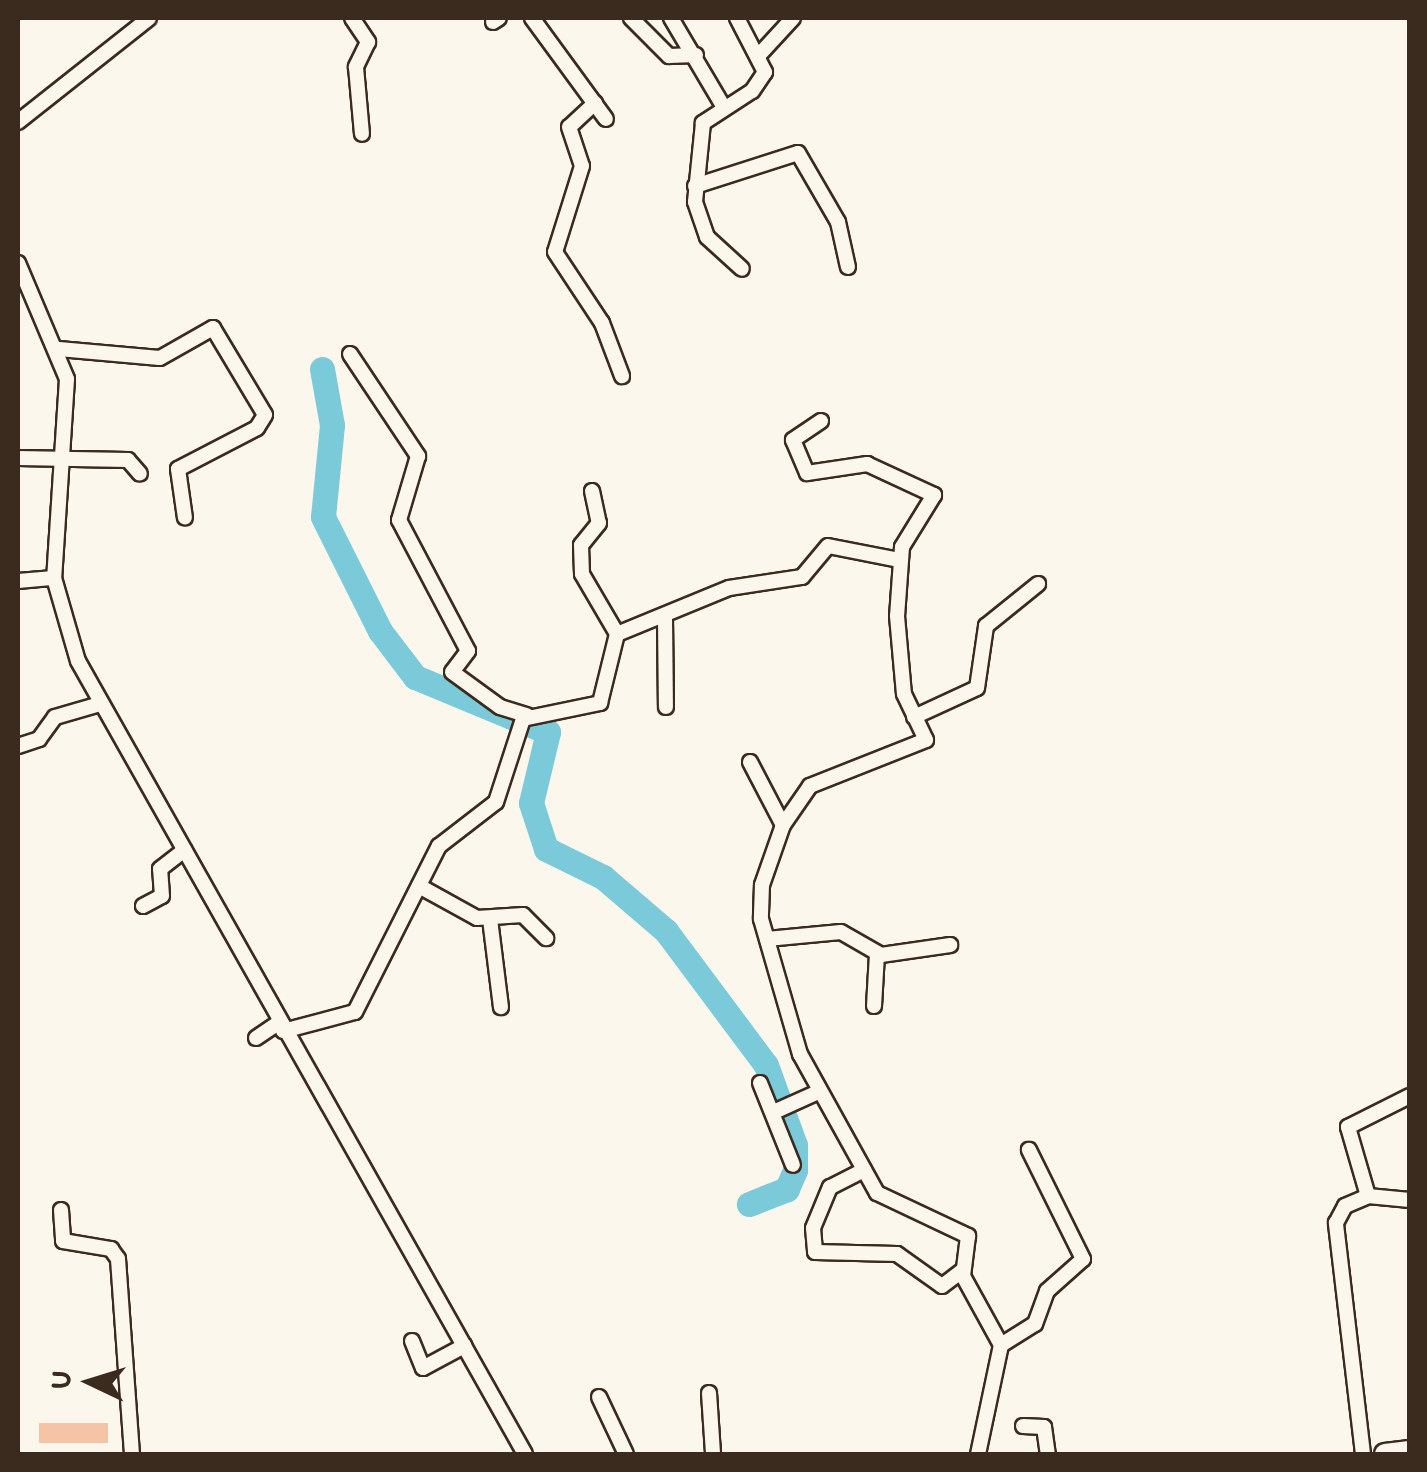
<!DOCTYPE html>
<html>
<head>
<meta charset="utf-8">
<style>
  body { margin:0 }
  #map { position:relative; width:1427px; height:1472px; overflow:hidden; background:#fbf7ec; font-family:Itim,sans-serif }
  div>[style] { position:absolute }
  .river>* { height:25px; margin:-12.5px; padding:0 12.5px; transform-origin:12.5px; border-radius:12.5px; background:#7bcad9 }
  .building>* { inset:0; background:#f5c4a6; transform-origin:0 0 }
  .roads { filter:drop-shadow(2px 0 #3b2a1e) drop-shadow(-2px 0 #3b2a1e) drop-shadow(0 2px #3b2a1e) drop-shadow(0 -2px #3b2a1e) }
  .minor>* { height:14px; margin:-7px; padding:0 7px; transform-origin:7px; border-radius:7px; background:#fbf7ec }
  .highway>* { height:20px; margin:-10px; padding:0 10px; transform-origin:10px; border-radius:10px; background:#fbf7ec }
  span { translate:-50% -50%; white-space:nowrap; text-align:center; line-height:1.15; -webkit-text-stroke:10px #fbf7ec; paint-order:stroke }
  .frame { position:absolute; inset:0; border:20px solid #3b2a1e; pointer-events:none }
  .north { position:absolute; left:40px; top:1332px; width:100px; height:100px; -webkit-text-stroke:8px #fbf7ec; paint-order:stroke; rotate:274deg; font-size:28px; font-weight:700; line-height:40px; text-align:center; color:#3b2a1e }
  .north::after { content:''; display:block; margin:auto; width:35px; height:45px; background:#3b2a1e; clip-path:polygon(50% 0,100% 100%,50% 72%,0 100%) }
</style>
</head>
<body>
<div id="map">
  <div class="river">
    <i style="left:322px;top:369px;width:57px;rotate:79.9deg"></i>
    <i style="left:332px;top:425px;width:92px;rotate:95.6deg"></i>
    <i style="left:323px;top:517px;width:127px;rotate:63.4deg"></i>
    <i style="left:380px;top:631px;width:58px;rotate:52.7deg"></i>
    <i style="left:415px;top:677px;width:144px;rotate:22.5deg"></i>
    <i style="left:548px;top:732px;width:73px;rotate:103.5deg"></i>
    <i style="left:531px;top:803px;width:48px;rotate:71.9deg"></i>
    <i style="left:546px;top:849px;width:64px;rotate:26.2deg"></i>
    <i style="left:603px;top:877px;width:83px;rotate:40.6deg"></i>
    <i style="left:666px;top:931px;width:167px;rotate:53.3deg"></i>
    <i style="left:766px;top:1065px;width:85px;rotate:70.1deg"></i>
    <i style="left:795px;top:1145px;width:25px;rotate:90deg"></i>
    <i style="left:795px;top:1170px;width:21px;rotate:113deg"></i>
    <i style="left:787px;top:1189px;width:41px;rotate:158.5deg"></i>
  </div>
  <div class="building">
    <i style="left:39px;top:1423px;width:69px;height:20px"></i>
  </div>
  <div class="roads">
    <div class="minor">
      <i style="left:352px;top:18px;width:29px;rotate:56deg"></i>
      <i style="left:368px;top:42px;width:28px;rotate:116deg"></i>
      <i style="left:356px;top:67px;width:67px;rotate:84.9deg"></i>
      <i style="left:532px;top:18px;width:125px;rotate:53.8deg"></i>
      <i style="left:631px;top:18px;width:54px;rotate:45deg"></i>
      <i style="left:669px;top:56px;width:27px;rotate:-2deg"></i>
      <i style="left:671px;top:18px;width:102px;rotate:59.4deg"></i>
      <i style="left:737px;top:18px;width:61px;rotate:62.6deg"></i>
      <i style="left:765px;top:72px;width:23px;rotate:124deg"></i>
      <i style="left:752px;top:91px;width:59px;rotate:146.9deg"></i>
      <i style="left:703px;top:123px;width:79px;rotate:95.8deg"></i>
      <i style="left:695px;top:202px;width:37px;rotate:71deg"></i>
      <i style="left:707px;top:237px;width:47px;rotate:42.4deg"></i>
      <i style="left:493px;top:22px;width:7px;rotate:-34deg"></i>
      <i style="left:759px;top:55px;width:50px;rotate:-47.4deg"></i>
      <i style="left:595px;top:103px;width:35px;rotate:137deg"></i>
      <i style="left:569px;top:127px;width:41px;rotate:71.6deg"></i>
      <i style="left:582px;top:166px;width:90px;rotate:107.4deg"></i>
      <i style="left:555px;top:252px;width:85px;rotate:56.5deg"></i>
      <i style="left:602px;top:323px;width:57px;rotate:69.3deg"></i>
      <i style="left:18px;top:122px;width:167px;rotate:-38.4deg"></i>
      <i style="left:695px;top:186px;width:108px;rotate:-17.8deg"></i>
      <i style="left:798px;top:153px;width:80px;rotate:59.9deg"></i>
      <i style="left:838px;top:222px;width:46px;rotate:77.5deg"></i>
      <i style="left:18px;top:263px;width:126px;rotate:67.1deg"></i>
      <i style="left:67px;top:379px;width:199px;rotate:93.7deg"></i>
      <i style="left:54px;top:578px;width:86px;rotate:73.9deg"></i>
      <i style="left:78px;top:661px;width:910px;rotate:60.59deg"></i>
      <i style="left:59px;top:349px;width:101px;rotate:5.1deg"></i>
      <i style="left:160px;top:358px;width:61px;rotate:-29.5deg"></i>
      <i style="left:213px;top:328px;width:101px;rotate:59.1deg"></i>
      <i style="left:265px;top:415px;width:15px;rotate:122deg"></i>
      <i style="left:257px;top:428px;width:89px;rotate:152.6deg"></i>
      <i style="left:178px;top:469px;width:49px;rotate:81.9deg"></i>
      <i style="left:350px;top:354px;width:123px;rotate:56.3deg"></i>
      <i style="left:418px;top:456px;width:67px;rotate:106.5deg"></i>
      <i style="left:399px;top:520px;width:148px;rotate:62.2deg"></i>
      <i style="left:468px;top:651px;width:26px;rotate:127deg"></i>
      <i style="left:452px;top:672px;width:59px;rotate:36.1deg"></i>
      <i style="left:500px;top:707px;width:28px;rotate:17deg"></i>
      <i style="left:821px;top:421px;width:34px;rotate:146deg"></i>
      <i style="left:793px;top:440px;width:36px;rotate:67deg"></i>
      <i style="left:807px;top:473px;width:61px;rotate:-8.5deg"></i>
      <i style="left:867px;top:464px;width:74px;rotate:24.8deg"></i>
      <i style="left:934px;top:495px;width:61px;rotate:121.6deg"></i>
      <i style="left:902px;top:547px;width:69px;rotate:94.1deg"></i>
      <i style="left:897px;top:616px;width:78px;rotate:84.9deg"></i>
      <i style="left:904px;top:694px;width:51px;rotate:64.4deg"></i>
      <i style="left:926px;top:740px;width:125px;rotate:158.4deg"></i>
      <i style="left:810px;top:786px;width:47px;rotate:124.7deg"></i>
      <i style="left:783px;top:825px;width:64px;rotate:109.3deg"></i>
      <i style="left:762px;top:885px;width:34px;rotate:92deg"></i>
      <i style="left:761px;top:919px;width:141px;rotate:73.9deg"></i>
      <i style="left:800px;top:1054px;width:159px;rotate:61deg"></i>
      <i style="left:877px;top:1193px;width:101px;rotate:25.3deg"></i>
      <i style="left:968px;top:1236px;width:40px;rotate:97.1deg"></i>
      <i style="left:963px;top:1276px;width:79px;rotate:61.2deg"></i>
      <i style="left:1001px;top:1345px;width:111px;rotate:101.9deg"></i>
      <i style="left:18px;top:458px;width:110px;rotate:1deg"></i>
      <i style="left:128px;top:460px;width:18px;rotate:49deg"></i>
      <i style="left:592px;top:491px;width:33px;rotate:78deg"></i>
      <i style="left:599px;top:523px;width:28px;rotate:129deg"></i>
      <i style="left:581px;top:545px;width:29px;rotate:88deg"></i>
      <i style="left:582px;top:574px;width:69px;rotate:59.7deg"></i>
      <i style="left:18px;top:581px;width:36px;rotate:-5deg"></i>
      <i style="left:665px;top:618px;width:89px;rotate:89.4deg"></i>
      <i style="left:914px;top:717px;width:69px;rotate:-24.7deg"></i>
      <i style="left:977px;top:688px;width:63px;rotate:-81.7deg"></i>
      <i style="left:986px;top:626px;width:67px;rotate:-38.9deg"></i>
      <i style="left:18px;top:746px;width:22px;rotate:-18deg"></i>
      <i style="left:39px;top:739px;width:27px;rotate:-54deg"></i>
      <i style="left:55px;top:717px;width:47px;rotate:-16.1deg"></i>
      <i style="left:750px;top:762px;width:71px;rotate:62.4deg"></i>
      <i style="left:419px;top:886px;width:66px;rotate:28.9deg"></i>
      <i style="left:477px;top:918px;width:46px;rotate:-3.7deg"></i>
      <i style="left:523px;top:915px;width:33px;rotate:45deg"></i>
      <i style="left:143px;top:906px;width:21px;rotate:-28deg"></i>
      <i style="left:162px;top:896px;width:27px;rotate:-94deg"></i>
      <i style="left:160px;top:869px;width:31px;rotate:-38deg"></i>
      <i style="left:490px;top:919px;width:89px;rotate:82.9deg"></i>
      <i style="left:767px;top:939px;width:74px;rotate:-5.4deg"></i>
      <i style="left:841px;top:932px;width:46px;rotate:29.9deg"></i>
      <i style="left:881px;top:955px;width:70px;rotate:-8.2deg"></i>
      <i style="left:874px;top:1006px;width:52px;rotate:-86.7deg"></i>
      <i style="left:283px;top:1031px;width:74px;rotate:-14.8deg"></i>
      <i style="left:355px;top:1012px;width:186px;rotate:-63.2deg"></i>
      <i style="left:439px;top:846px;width:72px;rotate:-37.7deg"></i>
      <i style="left:496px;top:802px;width:87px;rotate:-72deg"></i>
      <i style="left:523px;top:719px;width:79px;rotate:-11.7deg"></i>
      <i style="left:600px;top:703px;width:71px;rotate:-76.2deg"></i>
      <i style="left:617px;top:634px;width:121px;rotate:-22.3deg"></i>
      <i style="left:729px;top:588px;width:74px;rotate:-8.6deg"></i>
      <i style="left:802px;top:577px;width:40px;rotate:-50deg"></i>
      <i style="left:828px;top:546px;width:72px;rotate:11.2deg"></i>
      <i style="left:256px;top:1038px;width:27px;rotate:-34deg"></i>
      <i style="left:760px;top:1083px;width:88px;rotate:68.1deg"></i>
      <i style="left:776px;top:1111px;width:46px;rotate:-24.3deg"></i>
      <i style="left:864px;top:1170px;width:38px;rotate:153deg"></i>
      <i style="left:830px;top:1187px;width:44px;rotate:112.5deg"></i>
      <i style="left:813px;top:1228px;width:24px;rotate:85deg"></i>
      <i style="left:815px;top:1252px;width:82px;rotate:1.4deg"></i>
      <i style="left:897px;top:1254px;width:55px;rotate:35.4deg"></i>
      <i style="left:942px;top:1286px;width:25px;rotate:-37deg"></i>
      <i style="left:1368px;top:1196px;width:72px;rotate:-106.2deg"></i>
      <i style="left:1348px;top:1127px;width:69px;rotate:-26.6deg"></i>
      <i style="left:61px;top:1210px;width:31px;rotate:86deg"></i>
      <i style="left:63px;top:1241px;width:49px;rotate:9.5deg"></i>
      <i style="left:111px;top:1249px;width:12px;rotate:55deg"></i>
      <i style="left:118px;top:1259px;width:196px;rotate:85.9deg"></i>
      <i style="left:412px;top:1341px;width:29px;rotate:68deg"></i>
      <i style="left:423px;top:1368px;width:47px;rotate:-28.2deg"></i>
      <i style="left:1001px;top:1345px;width:40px;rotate:-32deg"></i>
      <i style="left:1035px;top:1324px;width:35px;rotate:-70deg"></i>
      <i style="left:1047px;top:1291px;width:48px;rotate:-41.6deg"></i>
      <i style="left:1083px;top:1259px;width:122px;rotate:-116.4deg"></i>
      <i style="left:709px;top:1393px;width:61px;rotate:86.2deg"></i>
      <i style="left:599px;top:1397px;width:63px;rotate:64.7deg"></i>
      <i style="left:1023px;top:1426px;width:21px;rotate:3deg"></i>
      <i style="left:1044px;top:1427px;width:27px;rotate:82deg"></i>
      <i style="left:1363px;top:1454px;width:233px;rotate:-96.7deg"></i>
      <i style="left:1336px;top:1223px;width:19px;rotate:-62deg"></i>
      <i style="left:1345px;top:1206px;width:25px;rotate:-23deg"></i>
      <i style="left:1368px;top:1196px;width:42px;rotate:5.4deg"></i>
    </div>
    <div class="highway">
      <i style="left:1385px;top:1454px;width:25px;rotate:-7deg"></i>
    </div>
  </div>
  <div class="frame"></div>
  <div class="north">U</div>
</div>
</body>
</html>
